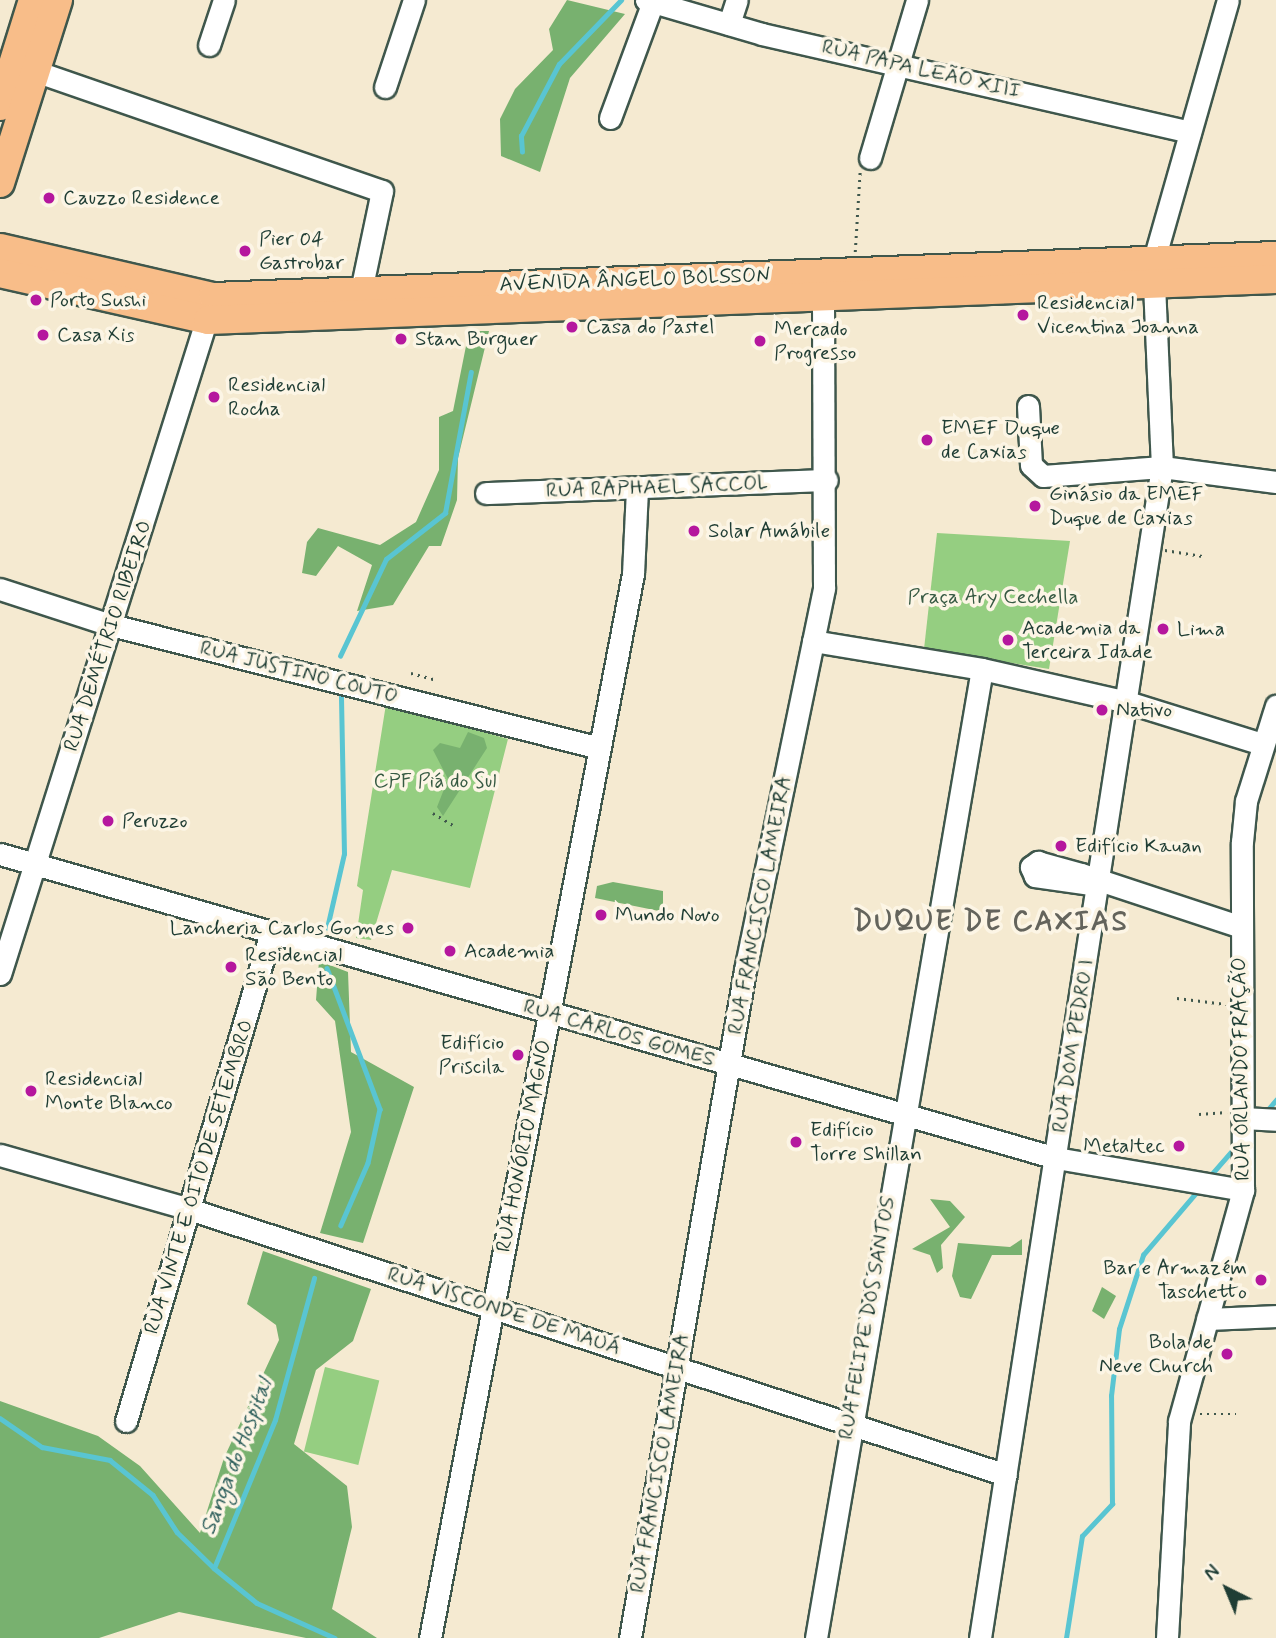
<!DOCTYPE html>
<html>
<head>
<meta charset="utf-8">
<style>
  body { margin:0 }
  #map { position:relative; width:1276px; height:1638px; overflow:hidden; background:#f5ead1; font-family:Mynerve,sans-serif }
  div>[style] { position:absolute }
  .green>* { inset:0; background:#95ce81; transform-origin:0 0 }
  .forest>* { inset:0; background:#78b16f }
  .stream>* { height:4.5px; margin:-2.25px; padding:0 2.25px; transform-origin:2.25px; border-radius:2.25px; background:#59c5d2 }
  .path>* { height:2.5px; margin-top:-1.25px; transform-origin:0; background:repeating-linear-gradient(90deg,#3f574c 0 2px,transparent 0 7px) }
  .roads { filter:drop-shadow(2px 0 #3f574c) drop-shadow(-2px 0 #3f574c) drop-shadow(0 2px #3f574c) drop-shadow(0 -2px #3f574c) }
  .minor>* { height:21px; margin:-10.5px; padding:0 10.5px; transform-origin:10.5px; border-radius:10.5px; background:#fff }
  .major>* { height:28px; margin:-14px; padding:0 14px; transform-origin:14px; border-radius:14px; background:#f8bd89 }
  .dots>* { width:19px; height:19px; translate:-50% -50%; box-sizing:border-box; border:4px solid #fcf5e5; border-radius:50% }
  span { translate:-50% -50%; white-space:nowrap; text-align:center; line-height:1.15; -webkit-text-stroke:7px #fcf5e5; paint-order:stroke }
  .street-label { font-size:21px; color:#1f3d34 }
  .poi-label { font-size:21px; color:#1f3d34 }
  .left { translate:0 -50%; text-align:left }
  .right { translate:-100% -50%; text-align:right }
  .park-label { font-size:21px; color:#375a43 }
  .water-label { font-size:23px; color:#2e5f5c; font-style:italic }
  .district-label { font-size:28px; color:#64645c; font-weight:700; letter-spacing:2px }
  .north { position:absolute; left:1192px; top:1554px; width:70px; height:70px; -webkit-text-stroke:5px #fcf5e5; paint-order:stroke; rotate:317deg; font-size:19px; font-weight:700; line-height:28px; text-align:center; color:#1f3d34 }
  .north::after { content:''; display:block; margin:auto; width:24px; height:32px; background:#1f3d34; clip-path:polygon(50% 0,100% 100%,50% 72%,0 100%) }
</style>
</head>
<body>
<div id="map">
  <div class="green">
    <i style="clip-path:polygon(937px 533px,1070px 541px,1049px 669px,924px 649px)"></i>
    <i style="clip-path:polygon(386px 704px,508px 739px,470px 888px,392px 870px,371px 940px,356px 938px,363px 890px,357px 886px)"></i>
    <i style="left:325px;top:1367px;width:56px;height:87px;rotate:14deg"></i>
  </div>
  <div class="forest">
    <i style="clip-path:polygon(567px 0,625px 14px,570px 78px,540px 172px,501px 156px,500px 119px,515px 89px,553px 50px,549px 29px)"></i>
    <i style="clip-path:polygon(469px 331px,489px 331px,458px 458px,457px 500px,441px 546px,429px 546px,393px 605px,357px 611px,372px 565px,338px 546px,316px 576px,302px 573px,307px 542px,318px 528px,380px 545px,416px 522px,439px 470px,439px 417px,453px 411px)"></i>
    <i style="clip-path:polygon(468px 732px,484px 738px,487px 748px,443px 816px,437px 807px,448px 779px,433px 750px,440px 743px,460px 748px)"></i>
    <i style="clip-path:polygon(613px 882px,663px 891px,663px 905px,659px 911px,595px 898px,597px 886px)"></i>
    <i style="clip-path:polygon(319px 961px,348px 972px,351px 1052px,414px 1087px,363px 1243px,320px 1233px,351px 1132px,335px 1021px,316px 1000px)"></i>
    <i style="clip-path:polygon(930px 1199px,950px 1201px,965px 1217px,941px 1245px,943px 1268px,937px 1273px,930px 1255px,912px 1249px,950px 1227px)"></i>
    <i style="clip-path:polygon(1022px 1239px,1022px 1255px,992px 1255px,971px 1299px,960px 1297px,952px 1276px,958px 1243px,1010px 1247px)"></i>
    <i style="clip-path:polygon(263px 1251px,371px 1289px,353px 1341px,316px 1370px,294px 1444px,347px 1486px,352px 1527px,332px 1609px,377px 1638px,306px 1638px,179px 1612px,99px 1638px,0 1638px,0 1401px,98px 1436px,140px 1466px,200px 1533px,224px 1458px,279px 1340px,276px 1325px,247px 1304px)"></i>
    <i style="clip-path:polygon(1102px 1287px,1116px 1296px,1104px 1319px,1092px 1311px)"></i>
  </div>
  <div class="stream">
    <i style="left:522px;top:152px;width:16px;rotate:-94deg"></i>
    <i style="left:521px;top:136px;width:81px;rotate:-62.2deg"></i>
    <i style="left:559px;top:64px;width:89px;rotate:-45.9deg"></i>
    <i style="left:340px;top:656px;width:107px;rotate:-64.6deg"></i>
    <i style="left:386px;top:559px;width:75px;rotate:-37.9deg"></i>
    <i style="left:445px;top:513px;width:143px;rotate:-79.6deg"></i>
    <i style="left:327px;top:928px;width:76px;rotate:-77.1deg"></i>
    <i style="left:344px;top:854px;width:158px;rotate:-91.1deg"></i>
    <i style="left:327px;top:968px;width:151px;rotate:69.4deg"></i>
    <i style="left:380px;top:1109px;width:55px;rotate:102.5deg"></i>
    <i style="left:368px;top:1163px;width:68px;rotate:113.5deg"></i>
    <i style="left:1265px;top:1113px;width:17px;rotate:-50deg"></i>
    <i style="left:1210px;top:1176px;width:37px;rotate:-49deg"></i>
    <i style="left:0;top:1418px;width:51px;rotate:34.6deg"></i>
    <i style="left:42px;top:1447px;width:69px;rotate:10.8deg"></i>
    <i style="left:110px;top:1460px;width:55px;rotate:39.1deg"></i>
    <i style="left:153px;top:1495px;width:44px;rotate:57deg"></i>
    <i style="left:177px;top:1532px;width:52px;rotate:44.2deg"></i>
    <i style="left:214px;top:1568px;width:55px;rotate:39.1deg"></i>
    <i style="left:257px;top:1603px;width:85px;rotate:24.2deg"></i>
    <i style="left:214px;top:1568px;width:160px;rotate:-67.6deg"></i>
    <i style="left:275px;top:1420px;width:147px;rotate:-74.6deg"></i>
    <i style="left:1066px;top:1638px;width:103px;rotate:-81.1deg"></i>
    <i style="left:1082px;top:1536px;width:44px;rotate:-46.8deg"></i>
    <i style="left:1112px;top:1504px;width:108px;rotate:-90.5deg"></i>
    <i style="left:1111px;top:1396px;width:67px;rotate:-83.2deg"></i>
    <i style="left:1119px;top:1329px;width:78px;rotate:-72deg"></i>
    <i style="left:1143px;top:1255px;width:88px;rotate:-49.6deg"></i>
  </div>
  <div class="path">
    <i style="left:855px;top:252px;width:81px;rotate:-86.5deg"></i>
    <i style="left:1165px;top:550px;width:38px;rotate:9deg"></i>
    <i style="left:411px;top:673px;width:24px;rotate:15deg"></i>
    <i style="left:433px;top:813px;width:23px;rotate:31deg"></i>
    <i style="left:1177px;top:998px;width:49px;rotate:7deg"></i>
    <i style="left:1199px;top:1114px;width:28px;rotate:-4deg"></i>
    <i style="left:1200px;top:1414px;width:36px"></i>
  </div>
  <div class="roads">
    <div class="minor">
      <i style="left:646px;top:0;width:121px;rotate:16.3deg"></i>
      <i style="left:762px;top:34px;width:439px;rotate:12.9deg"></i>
      <i style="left:729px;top:24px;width:25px;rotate:-72deg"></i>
      <i style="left:209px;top:45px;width:47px;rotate:-71.6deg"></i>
      <i style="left:35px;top:71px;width:367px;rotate:19.1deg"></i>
      <i style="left:382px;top:191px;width:102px;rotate:101.9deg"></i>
      <i style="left:385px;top:87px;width:92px;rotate:-71.6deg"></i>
      <i style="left:610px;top:118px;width:124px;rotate:-69.7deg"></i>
      <i style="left:870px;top:158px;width:165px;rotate:-73.4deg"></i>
      <i style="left:1153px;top:263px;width:273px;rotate:-74.1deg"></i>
      <i style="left:1028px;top:406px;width:59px;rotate:87.1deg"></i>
      <i style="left:1031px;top:465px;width:16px;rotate:43deg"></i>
      <i style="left:1043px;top:476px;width:119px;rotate:-4.3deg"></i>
      <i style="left:1162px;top:467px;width:115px;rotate:7.5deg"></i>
      <i style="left:486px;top:493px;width:341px;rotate:-2.2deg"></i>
      <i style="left:0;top:589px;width:117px;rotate:18deg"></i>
      <i style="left:111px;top:625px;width:504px;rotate:14.12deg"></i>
      <i style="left:813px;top:641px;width:171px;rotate:9.4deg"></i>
      <i style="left:982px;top:669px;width:149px;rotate:12.8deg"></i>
      <i style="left:1127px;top:702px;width:141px;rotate:17.3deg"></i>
      <i style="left:0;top:854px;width:1099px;rotate:16.06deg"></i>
      <i style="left:1056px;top:1158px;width:190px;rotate:9.7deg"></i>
      <i style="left:1098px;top:885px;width:64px;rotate:-171.9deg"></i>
      <i style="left:1035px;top:876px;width:10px;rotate:-114deg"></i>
      <i style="left:1031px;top:867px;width:9px;rotate:-36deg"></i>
      <i style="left:1038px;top:862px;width:45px;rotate:15.6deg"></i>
      <i style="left:1081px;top:874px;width:165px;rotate:18.3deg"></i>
      <i style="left:0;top:974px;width:701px;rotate:-72.49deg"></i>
      <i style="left:1242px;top:1118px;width:34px;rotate:3deg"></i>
      <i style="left:0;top:1155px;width:197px;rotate:15.9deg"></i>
      <i style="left:189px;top:1209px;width:859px;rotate:18.03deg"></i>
      <i style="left:1207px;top:1319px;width:69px;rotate:-2.5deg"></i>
      <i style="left:126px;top:1421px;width:510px;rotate:-73.48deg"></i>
      <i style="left:430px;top:1638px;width:1083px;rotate:-79.2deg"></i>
      <i style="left:633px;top:574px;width:86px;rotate:-87.3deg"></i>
      <i style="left:630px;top:1638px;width:678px;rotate:-80.23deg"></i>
      <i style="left:745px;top:970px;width:390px;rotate:-78.3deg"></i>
      <i style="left:824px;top:588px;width:294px;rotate:-90.2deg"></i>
      <i style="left:816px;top:1638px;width:983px;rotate:-80.28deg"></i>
      <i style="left:980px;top:1638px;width:1185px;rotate:-81.17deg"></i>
      <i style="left:1162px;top:467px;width:181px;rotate:-92.5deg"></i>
      <i style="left:1167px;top:1638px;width:217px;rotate:-86.8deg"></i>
      <i style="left:1179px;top:1421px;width:240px;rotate:-74.5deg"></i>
      <i style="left:1243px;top:1190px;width:348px;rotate:-90.2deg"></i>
      <i style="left:1242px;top:842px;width:41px;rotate:-84.4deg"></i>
      <i style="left:1246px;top:801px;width:100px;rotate:-72.5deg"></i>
    </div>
    <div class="major">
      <i style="left:0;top:106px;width:111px;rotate:-72.7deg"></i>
      <i style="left:0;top:183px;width:192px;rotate:-72.4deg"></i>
      <i style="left:0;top:248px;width:219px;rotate:13deg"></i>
      <i style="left:213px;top:297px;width:1064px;rotate:-2.21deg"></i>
      <i style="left:0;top:273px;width:213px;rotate:12.7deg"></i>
      <i style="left:208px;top:320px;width:1069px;rotate:-2.2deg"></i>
    </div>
  </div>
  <div class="dots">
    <i style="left:49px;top:198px;background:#b5179e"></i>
    <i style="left:245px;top:251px;background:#b5179e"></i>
    <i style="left:36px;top:300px;background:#b5179e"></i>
    <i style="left:1023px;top:315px;background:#b5179e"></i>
    <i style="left:572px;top:327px;background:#b5179e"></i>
    <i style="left:43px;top:335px;background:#b5179e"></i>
    <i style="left:401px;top:339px;background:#b5179e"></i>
    <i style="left:760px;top:341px;background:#b5179e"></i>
    <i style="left:214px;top:397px;background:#b5179e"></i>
    <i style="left:927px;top:440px;background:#b5179e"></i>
    <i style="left:1035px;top:506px;background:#b5179e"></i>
    <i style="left:694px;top:531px;background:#b5179e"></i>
    <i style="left:1163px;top:629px;background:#b5179e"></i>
    <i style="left:1008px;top:640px;background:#b5179e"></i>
    <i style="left:1102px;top:710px;background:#b5179e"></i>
    <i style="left:108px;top:821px;background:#b5179e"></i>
    <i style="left:1061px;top:846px;background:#b5179e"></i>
    <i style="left:601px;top:915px;background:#b5179e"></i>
    <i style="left:408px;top:928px;background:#b5179e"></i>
    <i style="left:450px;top:951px;background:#b5179e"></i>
    <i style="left:231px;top:967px;background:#b5179e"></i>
    <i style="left:518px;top:1055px;background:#b5179e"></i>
    <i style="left:31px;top:1091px;background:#b5179e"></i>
    <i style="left:796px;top:1142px;background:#b5179e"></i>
    <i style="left:1179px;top:1146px;background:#b5179e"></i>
    <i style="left:1261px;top:1280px;background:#b5179e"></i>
    <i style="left:1227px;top:1354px;background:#b5179e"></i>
  </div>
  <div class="street-label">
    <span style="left:921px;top:69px;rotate:13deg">RUA PAPA LEÃO XIII</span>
    <span style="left:635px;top:280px;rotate:-2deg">AVENIDA ÂNGELO BOLSSON</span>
    <span style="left:657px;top:487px;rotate:-2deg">RUA RAPHAEL SACCOL</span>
    <span style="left:108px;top:636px;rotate:-72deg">RUA DEMÉTRIO RIBEIRO</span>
    <span style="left:299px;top:672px;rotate:14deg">RUA JUSTINO COUTO</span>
    <span style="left:760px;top:905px;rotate:-79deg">RUA FRANCISCO LAMEIRA</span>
    <span style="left:619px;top:1033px;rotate:16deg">RUA CARLOS GOMES</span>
    <span style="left:1073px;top:1046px;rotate:-81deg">RUA DOM PEDRO I</span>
    <span style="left:1241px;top:1069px;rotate:-91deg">RUA ORLANDO FRAÇÃO</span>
    <span style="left:524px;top:1146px;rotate:-79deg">RUA HONÓRIO MAGNO</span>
    <span style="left:199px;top:1177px;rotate:-73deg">RUA VINTE E OITO DE SETEMBRO</span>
    <span style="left:504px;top:1311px;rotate:18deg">RUA VISCONDE DE MAUÁ</span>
    <span style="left:867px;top:1318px;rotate:-80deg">RUA FELIPE DOS SANTOS</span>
    <span style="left:660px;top:1463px;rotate:-80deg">RUA FRANCISCO LAMEIRA</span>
  </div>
  <div class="poi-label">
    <span class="left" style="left:63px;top:198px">Cauzzo Residence</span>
    <span class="left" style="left:259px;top:251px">Pier 04<br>Gastrobar</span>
    <span class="left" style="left:50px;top:300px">Porto Sushi</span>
    <span class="left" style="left:1037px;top:315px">Residencial<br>Vicentina Joanna</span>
    <span class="left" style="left:586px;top:327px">Casa do Pastel</span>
    <span class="left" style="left:774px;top:341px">Mercado<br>Progresso</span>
    <span class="left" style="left:57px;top:335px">Casa Xis</span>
    <span class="left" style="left:415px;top:339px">Stan Burguer</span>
    <span class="left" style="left:228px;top:397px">Residencial<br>Rocha</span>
    <span class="left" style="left:941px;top:440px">EMEF Duque<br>de Caxias</span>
    <span class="left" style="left:1049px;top:506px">Ginásio da EMEF<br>Duque de Caxias</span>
    <span class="left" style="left:708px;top:531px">Solar Amábile</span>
    <span class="left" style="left:1022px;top:640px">Academia da<br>Terceira Idade</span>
    <span class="left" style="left:1177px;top:629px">Lima</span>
    <span class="left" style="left:1116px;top:710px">Nativo</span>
    <span class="left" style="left:122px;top:821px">Peruzzo</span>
    <span class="left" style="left:1075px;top:846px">Edifício Kauan</span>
    <span class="left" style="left:615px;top:915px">Mundo Novo</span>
    <span class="right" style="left:394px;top:928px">Lancheria Carlos Gomes</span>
    <span class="left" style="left:464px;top:951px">Academia</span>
    <span class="left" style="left:245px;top:967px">Residencial<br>São Bento</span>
    <span class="right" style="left:504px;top:1055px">Edifício<br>Priscila</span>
    <span class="left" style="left:45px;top:1091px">Residencial<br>Monte Blanco</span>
    <span class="left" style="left:810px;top:1142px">Edifício<br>Torre Shillan</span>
    <span class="right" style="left:1165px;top:1146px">Metaltec</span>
    <span class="right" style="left:1247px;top:1280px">Bar e Armazém<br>Taschetto</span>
    <span class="right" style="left:1213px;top:1354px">Bola de<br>Neve Church</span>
  </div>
  <div class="park-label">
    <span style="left:993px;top:597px">Praça Ary Cechella</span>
    <span style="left:435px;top:781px">CPF Piá do Sul</span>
  </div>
  <div class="water-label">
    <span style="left:237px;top:1457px;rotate:-69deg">Sanga do Hospital</span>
  </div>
  <div class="district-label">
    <span style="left:991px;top:923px">DUQUE DE CAXIAS</span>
  </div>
  <div class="north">N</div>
</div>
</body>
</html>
